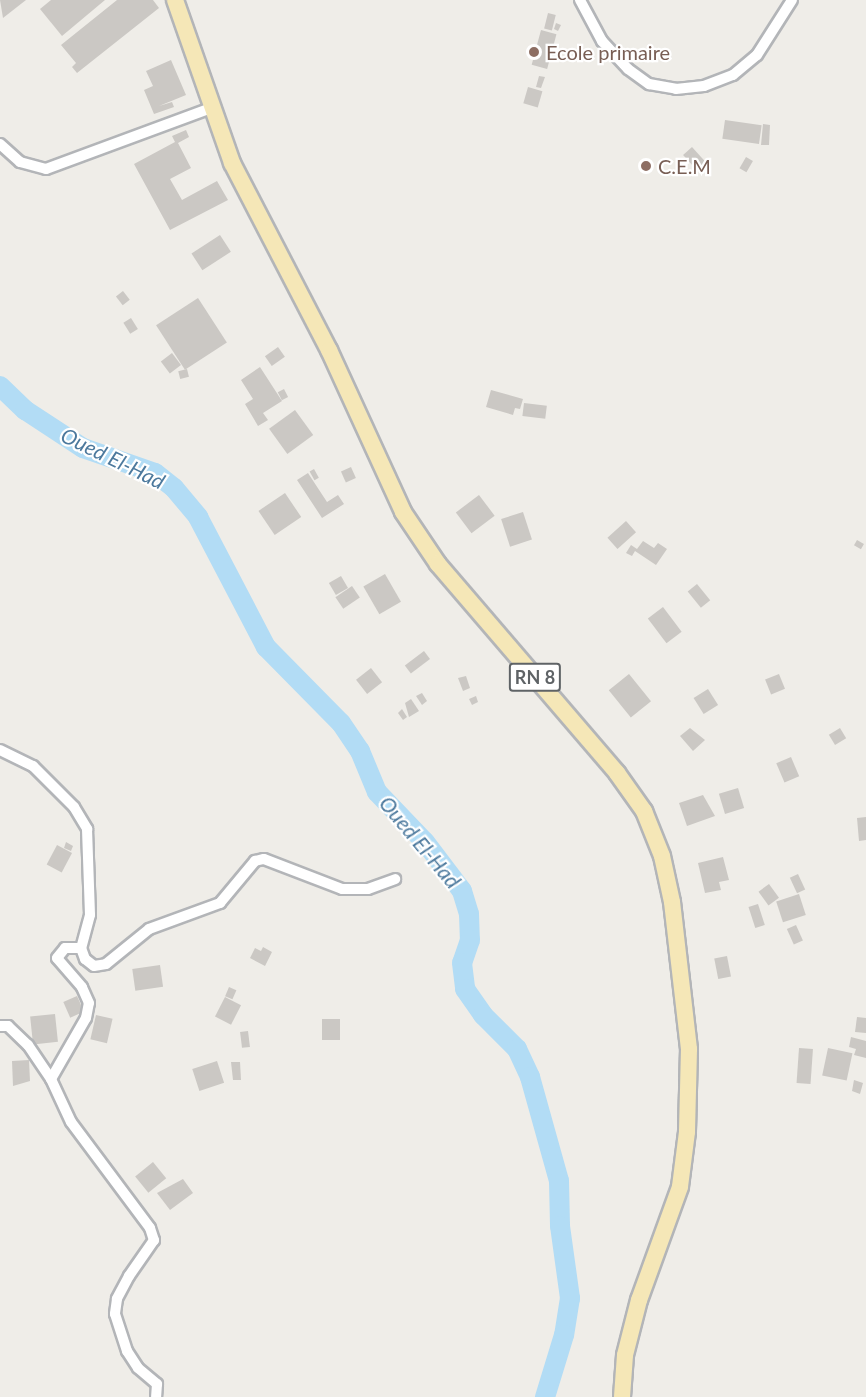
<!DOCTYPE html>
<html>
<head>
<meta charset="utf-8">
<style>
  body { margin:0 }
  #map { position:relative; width:866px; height:1397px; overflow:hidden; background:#efede8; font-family:Lato,sans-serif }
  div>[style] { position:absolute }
  .river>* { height:20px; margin:-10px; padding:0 10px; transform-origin:10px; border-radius:10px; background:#b2dcf5 }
  .building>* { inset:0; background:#cbc8c4; transform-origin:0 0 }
  .roads { filter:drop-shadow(2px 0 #b3b5b8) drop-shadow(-2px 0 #b3b5b8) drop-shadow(0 2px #b3b5b8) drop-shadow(0 -2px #b3b5b8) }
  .street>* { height:10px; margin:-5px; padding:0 5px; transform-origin:5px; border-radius:5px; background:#fff }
  .primary>* { height:16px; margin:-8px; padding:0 8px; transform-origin:8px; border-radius:8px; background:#f5e7b7 }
  .dots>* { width:16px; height:16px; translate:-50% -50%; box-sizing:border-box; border:3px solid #fff; border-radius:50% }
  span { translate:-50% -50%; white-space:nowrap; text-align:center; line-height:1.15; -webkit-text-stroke:4.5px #fff; paint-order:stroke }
  .shield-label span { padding:2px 4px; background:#fff; border:2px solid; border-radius:4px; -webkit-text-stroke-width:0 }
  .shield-label { font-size:18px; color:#5f6366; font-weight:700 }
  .education-label { font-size:20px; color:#785e54 }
  .left { translate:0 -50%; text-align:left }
  .water-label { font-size:21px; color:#4c799d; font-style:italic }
</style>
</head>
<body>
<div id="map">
  <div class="river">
    <i style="left:0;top:386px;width:35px;rotate:44deg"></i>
    <i style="left:25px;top:410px;width:69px;rotate:33.2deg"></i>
    <i style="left:83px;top:448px;width:76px;rotate:19.1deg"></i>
    <i style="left:155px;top:473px;width:24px;rotate:38deg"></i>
    <i style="left:174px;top:488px;width:38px;rotate:50deg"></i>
    <i style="left:198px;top:517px;width:147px;rotate:62.4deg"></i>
    <i style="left:266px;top:647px;width:107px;rotate:45.4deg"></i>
    <i style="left:341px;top:723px;width:34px;rotate:56deg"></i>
    <i style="left:360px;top:751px;width:44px;rotate:67.5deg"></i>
    <i style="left:377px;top:792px;width:69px;rotate:46.2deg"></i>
    <i style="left:425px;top:842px;width:61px;rotate:52.9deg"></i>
    <i style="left:462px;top:891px;width:24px;rotate:73deg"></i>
    <i style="left:469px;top:914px;width:26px;rotate:88deg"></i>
    <i style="left:470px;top:940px;width:24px;rotate:109deg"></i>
    <i style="left:462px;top:963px;width:26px;rotate:83deg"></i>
    <i style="left:465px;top:989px;width:32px;rotate:55deg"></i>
    <i style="left:483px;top:1015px;width:48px;rotate:45deg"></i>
    <i style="left:517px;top:1049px;width:31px;rotate:65deg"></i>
    <i style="left:530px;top:1077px;width:108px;rotate:74.4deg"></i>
    <i style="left:559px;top:1181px;width:45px;rotate:88.7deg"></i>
    <i style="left:560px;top:1226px;width:73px;rotate:82.1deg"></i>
    <i style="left:570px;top:1298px;width:37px;rotate:99deg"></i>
    <i style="left:564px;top:1335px;width:65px;rotate:107deg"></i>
  </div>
  <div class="building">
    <i style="clip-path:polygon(0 0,26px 0,3px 18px)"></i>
    <i style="clip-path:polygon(51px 0,105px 0,62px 36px,40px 9px)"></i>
    <i style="clip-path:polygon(117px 0,153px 0,159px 8px,77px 73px,72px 67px,76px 63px,61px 45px)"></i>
    <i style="left:548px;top:13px;width:8px;height:16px;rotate:14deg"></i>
    <i style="clip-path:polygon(556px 23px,561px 25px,558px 31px,554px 29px)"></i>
    <i style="left:541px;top:30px;width:16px;height:36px;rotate:15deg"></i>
    <i style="clip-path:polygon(171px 60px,186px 95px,159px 106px,172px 102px,174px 107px,154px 114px,144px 90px,153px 86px,146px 71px)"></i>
    <i style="clip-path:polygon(539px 76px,545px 77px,541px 88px,536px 87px)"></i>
    <i style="left:528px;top:87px;width:15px;height:17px;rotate:16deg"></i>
    <i style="left:725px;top:120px;width:37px;height:19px;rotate:8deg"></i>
    <i style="clip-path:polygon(763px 124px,770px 125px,769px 145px,761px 145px)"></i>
    <i style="clip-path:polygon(186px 130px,189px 137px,178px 143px,191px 168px,170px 179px,182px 200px,217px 181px,228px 200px,170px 230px,134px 164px,175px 142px,172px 136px)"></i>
    <i style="left:692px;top:147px;width:25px;height:12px;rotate:48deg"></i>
    <i style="left:746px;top:157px;width:8px;height:13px;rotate:30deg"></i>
    <i style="left:220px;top:235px;width:20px;height:34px;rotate:57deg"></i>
    <i style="left:123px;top:291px;width:11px;height:9px;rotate:52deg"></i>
    <i style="left:198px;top:298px;width:53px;height:50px;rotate:57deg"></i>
    <i style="left:131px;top:318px;width:13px;height:9px;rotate:58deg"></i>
    <i style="left:278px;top:347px;width:12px;height:16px;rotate:55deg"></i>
    <i style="left:172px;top:353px;width:15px;height:14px;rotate:53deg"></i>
    <i style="clip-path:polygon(260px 367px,282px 401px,263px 413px,268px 420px,258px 426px,245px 404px,253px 399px,241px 380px)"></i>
    <i style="left:187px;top:369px;width:8px;height:9px;rotate:76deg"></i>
    <i style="left:284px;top:389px;width:9px;height:7px;rotate:63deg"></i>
    <i style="clip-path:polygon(491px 390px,523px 399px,520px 409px,515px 408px,513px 415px,486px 407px)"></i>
    <i style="left:524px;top:403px;width:23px;height:13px;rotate:7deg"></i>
    <i style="left:295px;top:410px;width:31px;height:32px;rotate:54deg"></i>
    <i style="left:351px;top:467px;width:12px;height:11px;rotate:66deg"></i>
    <i style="left:314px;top:469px;width:10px;height:5px;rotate:61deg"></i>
    <i style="clip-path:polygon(308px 473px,327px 502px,338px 495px,344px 504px,322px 518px,297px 480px)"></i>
    <i style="left:285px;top:493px;width:29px;height:32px;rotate:56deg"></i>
    <i style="left:479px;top:495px;width:26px;height:29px;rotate:53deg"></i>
    <i style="left:523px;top:512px;width:29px;height:23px;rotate:72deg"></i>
    <i style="left:626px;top:521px;width:15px;height:25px;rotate:48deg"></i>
    <i style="left:857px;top:540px;width:8px;height:6px;rotate:30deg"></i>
    <i style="clip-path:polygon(643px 541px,654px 548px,658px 543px,667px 549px,656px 565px,635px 551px,632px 556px,626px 553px,631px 545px,637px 549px)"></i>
    <i style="left:385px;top:574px;width:32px;height:25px;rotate:60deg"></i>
    <i style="left:341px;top:576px;width:14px;height:14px;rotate:60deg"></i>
    <i style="left:697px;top:584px;width:21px;height:12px;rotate:51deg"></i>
    <i style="left:352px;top:586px;width:14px;height:20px;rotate:56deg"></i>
    <i style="left:663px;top:607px;width:31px;height:19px;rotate:53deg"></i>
    <i style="left:424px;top:651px;width:10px;height:24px;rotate:53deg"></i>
    <i style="left:371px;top:668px;width:18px;height:19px;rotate:52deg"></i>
    <i style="left:629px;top:674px;width:35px;height:26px;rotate:51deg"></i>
    <i style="left:779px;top:674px;width:16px;height:15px;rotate:68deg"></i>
    <i style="clip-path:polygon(466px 676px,470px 688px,463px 691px,458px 678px)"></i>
    <i style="left:708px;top:689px;width:19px;height:17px;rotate:58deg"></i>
    <i style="clip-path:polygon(422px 693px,427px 701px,422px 705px,416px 696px)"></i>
    <i style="clip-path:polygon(476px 696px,478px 702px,472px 705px,469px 699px)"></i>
    <i style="clip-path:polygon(411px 699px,419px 711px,409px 717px,405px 703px)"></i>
    <i style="clip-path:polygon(402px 709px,407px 717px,403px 720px,398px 713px)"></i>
    <i style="clip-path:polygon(690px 728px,705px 740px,693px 751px,680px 736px)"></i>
    <i style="left:840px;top:728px;width:12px;height:13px;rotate:59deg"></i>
    <i style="left:791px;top:757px;width:21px;height:16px;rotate:67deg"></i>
    <i style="left:738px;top:788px;width:21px;height:20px;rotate:73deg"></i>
    <i style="clip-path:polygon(703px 795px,715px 816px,687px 826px,679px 803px)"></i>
    <i style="clip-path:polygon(866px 817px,866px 840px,859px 841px,857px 818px)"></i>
    <i style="clip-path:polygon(66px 842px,73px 846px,71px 851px,64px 848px)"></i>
    <i style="left:57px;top:845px;width:17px;height:22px;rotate:28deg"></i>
    <i style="clip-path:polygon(723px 857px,729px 880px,719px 882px,721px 890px,705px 893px,698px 863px)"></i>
    <i style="left:798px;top:874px;width:17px;height:9px;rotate:65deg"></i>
    <i style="left:769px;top:884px;width:17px;height:13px;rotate:54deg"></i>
    <i style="left:799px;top:894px;width:22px;height:24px;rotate:72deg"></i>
    <i style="left:758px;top:904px;width:22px;height:10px;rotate:72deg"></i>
    <i style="left:796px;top:925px;width:17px;height:10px;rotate:66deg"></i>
    <i style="clip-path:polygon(263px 947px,272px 952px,265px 966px,250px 958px,255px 948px,261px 951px)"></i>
    <i style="left:727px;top:956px;width:21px;height:13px;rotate:79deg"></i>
    <i style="left:160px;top:965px;width:22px;height:28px;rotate:82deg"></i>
    <i style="left:229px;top:987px;width:8px;height:10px;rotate:23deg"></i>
    <i style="left:77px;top:996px;width:17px;height:15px;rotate:66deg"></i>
    <i style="left:225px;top:997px;width:18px;height:22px;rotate:27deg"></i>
    <i style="left:55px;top:1014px;width:28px;height:25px;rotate:84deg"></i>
    <i style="left:96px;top:1015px;width:17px;height:25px;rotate:13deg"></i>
    <i style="clip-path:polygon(857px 1017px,866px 1018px,866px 1033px,855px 1032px)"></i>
    <i style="left:322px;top:1019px;width:18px;height:21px"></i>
    <i style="left:248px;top:1031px;width:16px;height:8px;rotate:83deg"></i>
    <i style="clip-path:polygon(851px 1037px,866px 1041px,866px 1058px,854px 1055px,856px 1049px,849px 1047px)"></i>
    <i style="left:799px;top:1048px;width:14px;height:35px;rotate:4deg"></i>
    <i style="left:828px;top:1048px;width:25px;height:28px;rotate:12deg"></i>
    <i style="clip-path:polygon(29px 1060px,30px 1081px,13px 1086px,12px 1061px)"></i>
    <i style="left:217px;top:1061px;width:23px;height:26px;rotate:72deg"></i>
    <i style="clip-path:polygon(231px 1062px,240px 1062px,241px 1080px,233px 1080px)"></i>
    <i style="clip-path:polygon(854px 1080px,863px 1083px,860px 1094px,852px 1091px)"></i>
    <i style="left:153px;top:1162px;width:21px;height:23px;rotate:51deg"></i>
    <i style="clip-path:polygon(183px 1179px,193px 1193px,170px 1210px,157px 1193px)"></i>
  </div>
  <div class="roads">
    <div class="street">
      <i style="left:580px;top:0;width:47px;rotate:61.8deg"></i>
      <i style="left:602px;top:41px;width:38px;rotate:47deg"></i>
      <i style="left:628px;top:69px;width:26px;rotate:36deg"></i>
      <i style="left:649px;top:84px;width:27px;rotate:10deg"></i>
      <i style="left:676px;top:89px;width:28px;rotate:-6deg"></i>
      <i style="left:704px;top:86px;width:31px;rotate:-21deg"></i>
      <i style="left:733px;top:75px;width:31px;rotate:-40deg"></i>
      <i style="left:757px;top:55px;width:65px;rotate:-57.5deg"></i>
      <i style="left:0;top:144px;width:27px;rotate:42deg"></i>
      <i style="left:20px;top:162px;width:27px;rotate:15deg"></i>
      <i style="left:46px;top:169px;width:176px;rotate:-20.3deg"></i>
      <i style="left:0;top:750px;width:37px;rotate:26deg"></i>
      <i style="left:33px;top:766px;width:58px;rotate:45deg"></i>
      <i style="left:74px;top:807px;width:26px;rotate:59deg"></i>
      <i style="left:87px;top:829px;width:86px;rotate:88deg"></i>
      <i style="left:90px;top:915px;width:34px;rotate:105deg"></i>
      <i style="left:81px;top:948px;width:12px;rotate:70deg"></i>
      <i style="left:85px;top:959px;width:11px;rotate:38deg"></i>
      <i style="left:94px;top:966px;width:12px;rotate:-9deg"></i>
      <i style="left:106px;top:964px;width:55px;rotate:-39.1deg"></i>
      <i style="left:149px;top:929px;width:76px;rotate:-20.1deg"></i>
      <i style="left:220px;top:903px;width:55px;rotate:-50.2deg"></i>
      <i style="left:255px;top:861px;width:9px;rotate:-13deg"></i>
      <i style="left:264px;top:859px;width:84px;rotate:21deg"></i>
      <i style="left:342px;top:889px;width:26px"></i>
      <i style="left:368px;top:889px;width:29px;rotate:-20deg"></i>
      <i style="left:0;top:1026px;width:8px"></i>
      <i style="left:8px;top:1026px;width:28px;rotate:44deg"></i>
      <i style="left:28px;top:1045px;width:41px;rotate:55.9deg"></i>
      <i style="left:51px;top:1079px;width:47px;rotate:65.1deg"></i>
      <i style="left:71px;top:1122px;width:132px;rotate:53.3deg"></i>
      <i style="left:150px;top:1228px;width:13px;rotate:72deg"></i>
      <i style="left:154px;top:1240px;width:44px;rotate:124.8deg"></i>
      <i style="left:129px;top:1276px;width:26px;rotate:118deg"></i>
      <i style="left:117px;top:1299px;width:15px;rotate:98deg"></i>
      <i style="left:115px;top:1314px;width:39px;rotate:72deg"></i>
      <i style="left:127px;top:1351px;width:20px;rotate:57deg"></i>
      <i style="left:138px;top:1368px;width:25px;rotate:40deg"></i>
      <i style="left:157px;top:1384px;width:13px;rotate:94deg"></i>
      <i style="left:51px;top:1079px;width:70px;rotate:-60.2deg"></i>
      <i style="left:86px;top:1018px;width:15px;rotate:-79deg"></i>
      <i style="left:89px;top:1003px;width:17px;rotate:-114deg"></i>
      <i style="left:82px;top:987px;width:38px;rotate:-131deg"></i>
      <i style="left:57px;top:958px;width:13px;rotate:-51deg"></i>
      <i style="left:65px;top:948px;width:16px"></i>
    </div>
    <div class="primary">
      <i style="left:175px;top:0;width:173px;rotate:70.7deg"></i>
      <i style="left:232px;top:163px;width:211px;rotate:62.6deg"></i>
      <i style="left:329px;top:350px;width:178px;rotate:65.4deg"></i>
      <i style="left:403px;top:512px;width:63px;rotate:56.1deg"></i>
      <i style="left:438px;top:564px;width:275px;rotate:49.4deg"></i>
      <i style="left:617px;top:773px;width:47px;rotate:54.6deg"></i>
      <i style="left:644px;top:811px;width:48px;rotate:68.2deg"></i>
      <i style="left:662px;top:856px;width:47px;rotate:77.7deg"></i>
      <i style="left:672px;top:902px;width:148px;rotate:83.4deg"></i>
      <i style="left:689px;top:1049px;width:83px;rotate:91.4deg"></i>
      <i style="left:687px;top:1132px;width:55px;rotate:97.3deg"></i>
      <i style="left:680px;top:1187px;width:120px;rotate:109.9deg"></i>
      <i style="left:639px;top:1300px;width:57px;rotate:104.3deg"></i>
      <i style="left:625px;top:1355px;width:42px;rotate:94.1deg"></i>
    </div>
  </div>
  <div class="dots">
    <i style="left:534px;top:52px;background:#8d6e63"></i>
    <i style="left:646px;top:166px;background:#8d6e63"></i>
  </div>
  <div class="shield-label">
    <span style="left:535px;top:677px">RN 8</span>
  </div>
  <div class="education-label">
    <span class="left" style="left:546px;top:52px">Ecole primaire</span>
    <span class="left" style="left:658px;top:166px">C.E.M</span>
  </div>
  <div class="water-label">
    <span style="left:113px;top:458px;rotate:26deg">Oued El-Had</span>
    <span style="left:420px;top:842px;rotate:50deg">Oued El-Had</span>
  </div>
</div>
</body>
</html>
